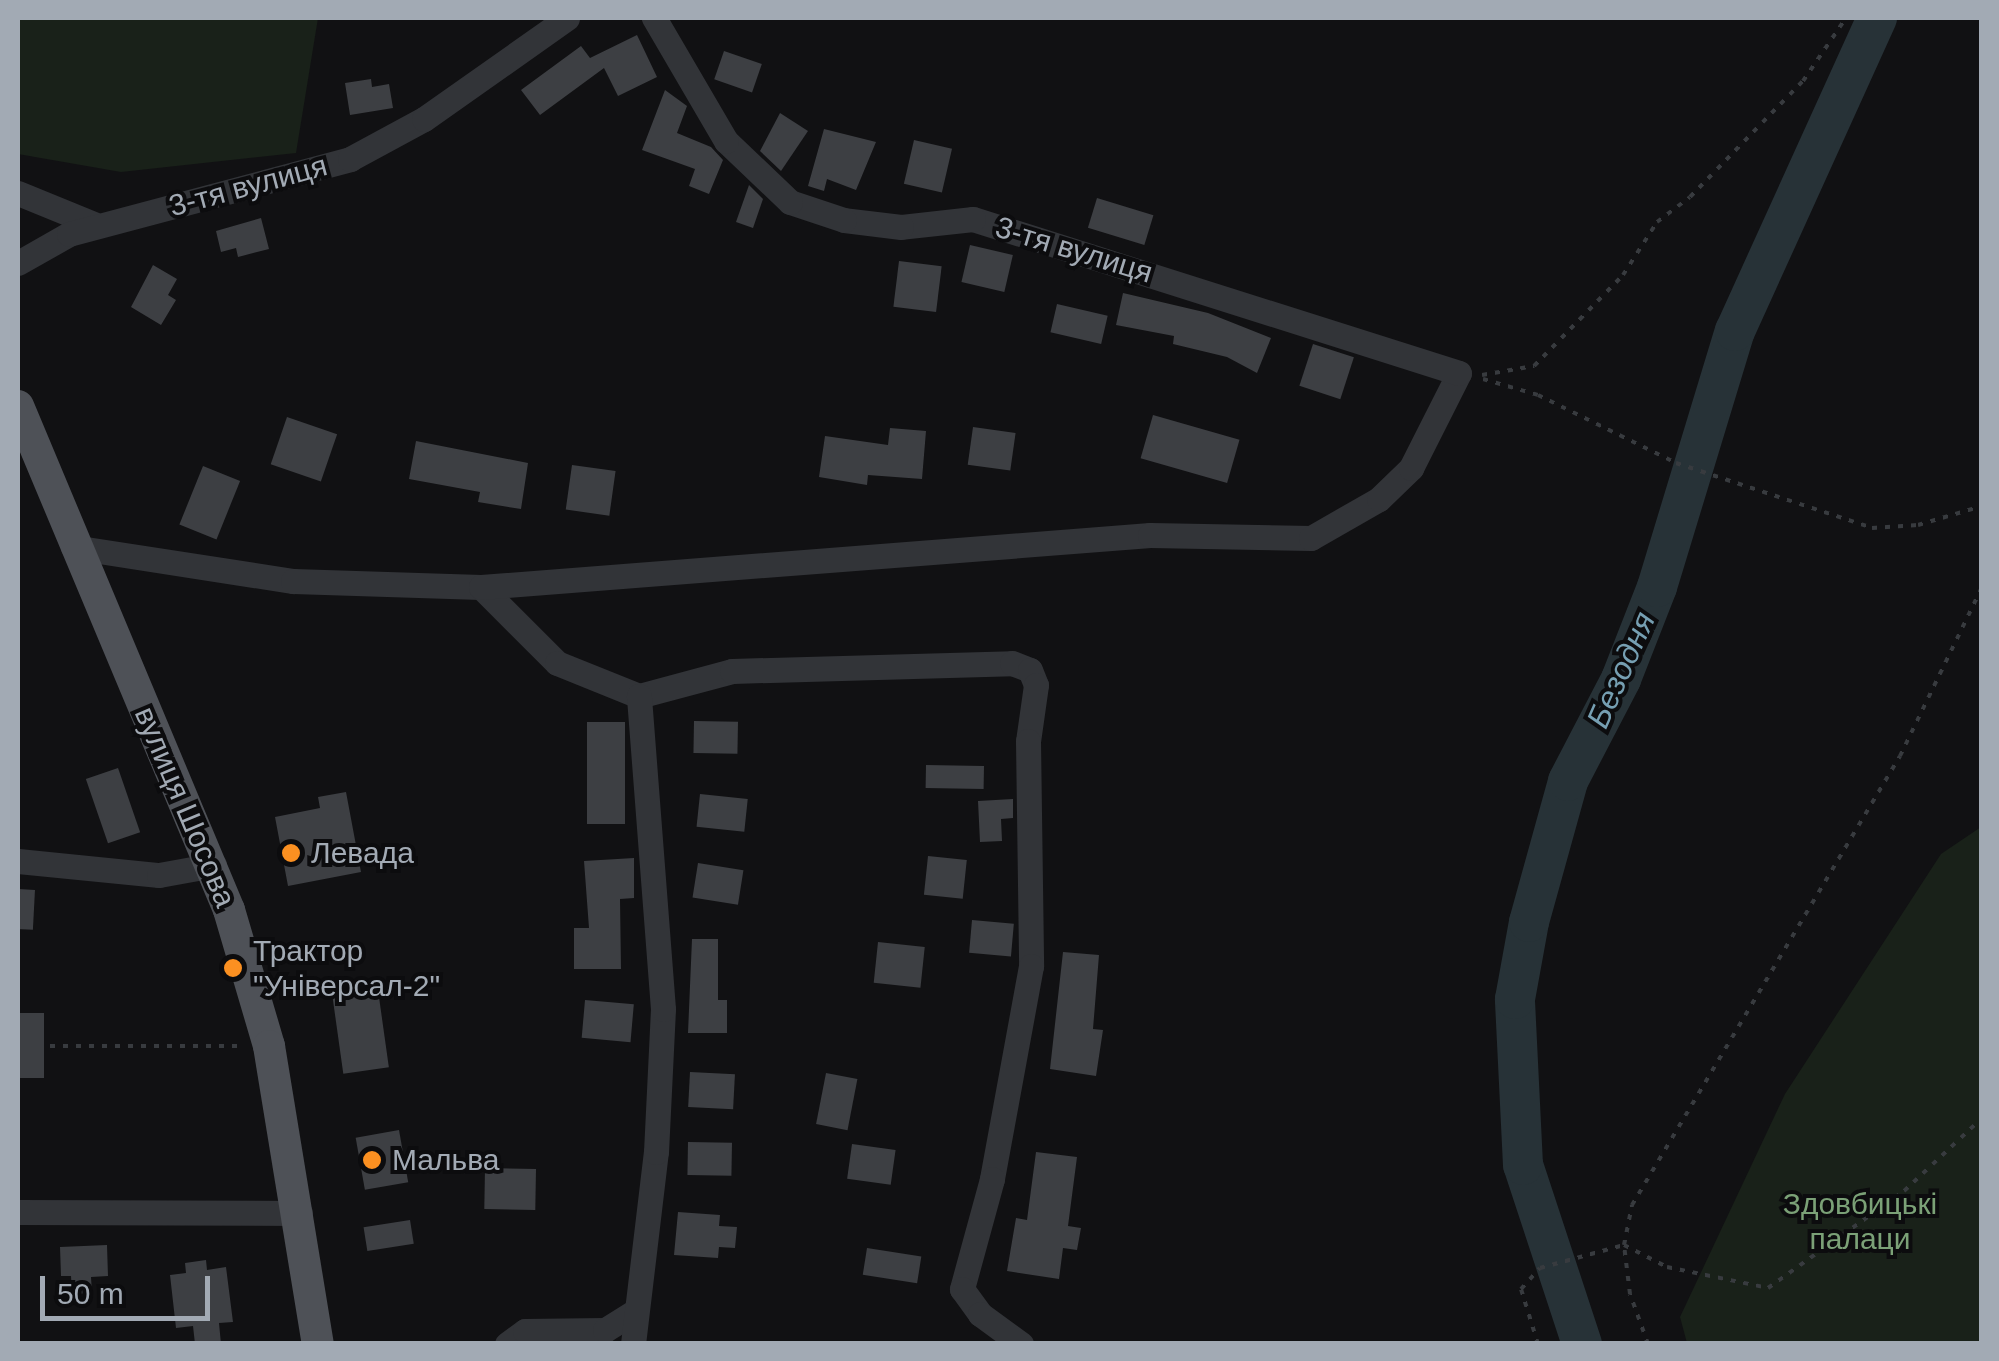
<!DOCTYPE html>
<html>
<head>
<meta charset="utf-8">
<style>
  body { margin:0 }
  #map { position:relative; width:1999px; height:1361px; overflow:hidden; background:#111113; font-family:Helvetica,sans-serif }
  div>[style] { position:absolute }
  .green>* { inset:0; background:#192119 }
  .river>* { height:40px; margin:-20px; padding:0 20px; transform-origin:20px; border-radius:20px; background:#273237 }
  .building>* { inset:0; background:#3d3f43; transform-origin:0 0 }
  .path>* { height:4px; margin-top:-2px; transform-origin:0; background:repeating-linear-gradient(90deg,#383b3f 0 5px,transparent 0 13px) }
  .minor>* { height:25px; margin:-12.5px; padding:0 12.5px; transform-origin:12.5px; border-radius:12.5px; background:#323438 }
  .major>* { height:32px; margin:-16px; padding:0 16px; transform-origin:16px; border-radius:16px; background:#4e5157 }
  .dots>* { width:28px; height:28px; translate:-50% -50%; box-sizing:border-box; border:5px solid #0c0c0e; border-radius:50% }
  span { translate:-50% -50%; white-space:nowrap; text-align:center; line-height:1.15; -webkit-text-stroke:8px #0c0c0e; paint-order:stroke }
  .street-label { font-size:30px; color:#a2aab4 }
  .poi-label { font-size:30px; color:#a2aab4 }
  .left { translate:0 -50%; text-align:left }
  .park-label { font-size:30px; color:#7ba177 }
  .water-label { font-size:32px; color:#769fb2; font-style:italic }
  .frame { position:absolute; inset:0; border:20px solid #a2aab4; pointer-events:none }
  .scale { position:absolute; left:40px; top:1276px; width:170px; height:45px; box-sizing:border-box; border:5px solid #a2aab4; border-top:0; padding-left:12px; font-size:30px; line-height:35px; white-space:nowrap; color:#a2aab4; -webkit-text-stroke:8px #0c0c0e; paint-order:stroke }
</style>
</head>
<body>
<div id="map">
  <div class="green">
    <i style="clip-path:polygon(18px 18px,318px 18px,296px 153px,121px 172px,18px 154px)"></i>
    <i style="clip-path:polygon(1981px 827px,1981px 1343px,1687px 1343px,1680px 1317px,1785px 1094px,1941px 854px)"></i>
  </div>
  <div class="river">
    <i style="left:1582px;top:1344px;width:188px;rotate:-108.2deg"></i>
    <i style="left:1523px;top:1165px;width:166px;rotate:-92.8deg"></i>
    <i style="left:1515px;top:999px;width:78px;rotate:-79.7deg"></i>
    <i style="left:1529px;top:922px;width:146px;rotate:-74.5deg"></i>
    <i style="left:1568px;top:781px;width:115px;rotate:-62.5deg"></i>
    <i style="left:1621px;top:679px;width:99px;rotate:-68.6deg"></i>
    <i style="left:1657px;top:587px;width:268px;rotate:-73.1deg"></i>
    <i style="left:1735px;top:331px;width:344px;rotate:-65.6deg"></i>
  </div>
  <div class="building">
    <i style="clip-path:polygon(637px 35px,657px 77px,618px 96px,604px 68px,540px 115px,521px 90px,581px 46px,590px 58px)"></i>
    <i style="left:724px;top:51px;width:40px;height:30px;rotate:19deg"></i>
    <i style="clip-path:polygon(371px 79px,372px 87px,389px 84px,393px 108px,350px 115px,345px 83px)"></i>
    <i style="clip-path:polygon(665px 90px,687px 106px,677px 133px,711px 147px,723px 160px,709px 194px,689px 186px,695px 169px,642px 150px)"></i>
    <i style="clip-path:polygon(780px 113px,808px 131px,781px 171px,760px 151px)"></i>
    <i style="clip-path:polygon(824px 129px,876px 142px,856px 190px,827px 179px,824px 191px,808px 186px)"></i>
    <i style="left:914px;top:140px;width:39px;height:45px;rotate:13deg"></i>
    <i style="clip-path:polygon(749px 185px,763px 199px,753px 228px,736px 222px)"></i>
    <i style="left:1097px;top:198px;width:59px;height:31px;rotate:17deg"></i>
    <i style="clip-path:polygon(261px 218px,269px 249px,238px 257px,236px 248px,221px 252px,216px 231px)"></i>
    <i style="left:970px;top:245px;width:44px;height:38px;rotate:13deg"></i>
    <i style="left:899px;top:261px;width:43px;height:46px;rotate:7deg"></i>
    <i style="clip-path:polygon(153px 265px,177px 279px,168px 295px,176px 300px,161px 325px,131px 307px)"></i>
    <i style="clip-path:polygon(1123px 293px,1208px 313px,1271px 338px,1257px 373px,1227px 357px,1173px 344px,1174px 336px,1116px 325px)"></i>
    <i style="left:1057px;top:304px;width:52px;height:29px;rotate:13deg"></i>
    <i style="left:1313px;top:344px;width:43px;height:44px;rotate:18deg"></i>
    <i style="left:1153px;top:415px;width:90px;height:45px;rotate:16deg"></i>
    <i style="left:287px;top:417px;width:53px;height:50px;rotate:19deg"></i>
    <i style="left:973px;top:427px;width:43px;height:38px;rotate:8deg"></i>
    <i style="clip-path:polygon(890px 428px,926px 431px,922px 479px,868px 475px,867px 485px,819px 477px,825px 436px,888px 445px)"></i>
    <i style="clip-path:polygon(416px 441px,528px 463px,521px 509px,478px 502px,480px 492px,409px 479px)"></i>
    <i style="left:572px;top:465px;width:44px;height:45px;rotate:8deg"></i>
    <i style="left:203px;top:466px;width:40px;height:63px;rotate:22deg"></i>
    <i style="left:694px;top:721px;width:44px;height:32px;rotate:1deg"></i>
    <i style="left:587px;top:722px;width:38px;height:102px"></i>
    <i style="left:926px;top:765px;width:58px;height:23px;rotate:1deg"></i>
    <i style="left:118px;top:768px;width:68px;height:34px;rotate:71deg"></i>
    <i style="clip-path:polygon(346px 792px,361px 872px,288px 886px,275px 817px,320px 808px,318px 797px)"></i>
    <i style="left:700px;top:794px;width:48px;height:33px;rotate:6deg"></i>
    <i style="clip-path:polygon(1013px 799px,1013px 818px,1001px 819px,1002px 841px,980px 842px,978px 801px)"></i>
    <i style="left:928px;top:856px;width:39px;height:39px;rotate:6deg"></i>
    <i style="clip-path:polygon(634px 858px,634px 898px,620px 899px,621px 969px,574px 969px,574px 928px,589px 928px,584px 861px)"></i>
    <i style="left:698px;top:863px;width:46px;height:35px;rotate:9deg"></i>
    <i style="left:18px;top:889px;width:17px;height:40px;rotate:3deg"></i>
    <i style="left:972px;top:920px;width:42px;height:33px;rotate:5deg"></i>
    <i style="clip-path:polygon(692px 939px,718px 939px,718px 1000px,727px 1000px,727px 1033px,688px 1033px)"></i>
    <i style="left:878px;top:942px;width:47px;height:41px;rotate:6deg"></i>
    <i style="clip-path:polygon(1063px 952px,1099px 955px,1093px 1029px,1103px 1030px,1096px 1076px,1050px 1069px)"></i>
    <i style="left:378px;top:990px;width:78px;height:46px;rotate:82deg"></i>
    <i style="left:585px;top:1000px;width:49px;height:38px;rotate:5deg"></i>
    <i style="left:18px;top:1013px;width:26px;height:65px"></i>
    <i style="left:690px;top:1072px;width:45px;height:35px;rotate:3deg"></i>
    <i style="left:826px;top:1073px;width:32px;height:52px;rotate:11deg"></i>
    <i style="left:399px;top:1130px;width:53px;height:44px;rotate:80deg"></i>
    <i style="left:688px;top:1142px;width:44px;height:33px;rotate:1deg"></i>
    <i style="left:852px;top:1144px;width:44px;height:35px;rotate:8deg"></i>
    <i style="clip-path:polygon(1036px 1152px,1077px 1157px,1068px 1226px,1081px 1228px,1077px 1250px,1063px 1248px,1059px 1279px,1007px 1271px,1016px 1218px,1027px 1220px)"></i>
    <i style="left:485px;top:1168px;width:51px;height:41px;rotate:1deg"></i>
    <i style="clip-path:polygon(678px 1212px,720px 1215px,719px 1226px,737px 1227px,735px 1248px,719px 1247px,718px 1258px,674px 1255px)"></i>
    <i style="left:410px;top:1220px;width:24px;height:47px;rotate:81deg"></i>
    <i style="clip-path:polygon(107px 1245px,108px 1276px,91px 1277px,92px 1293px,72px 1294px,71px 1276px,61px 1276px,60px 1247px)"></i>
    <i style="left:867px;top:1248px;width:55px;height:27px;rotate:9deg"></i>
    <i style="clip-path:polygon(206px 1260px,207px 1270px,226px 1267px,233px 1322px,219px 1323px,221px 1344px,195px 1344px,193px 1326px,176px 1328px,170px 1275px,186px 1273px,185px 1263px)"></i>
  </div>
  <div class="path">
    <i style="left:1482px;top:375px;width:53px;rotate:-9.8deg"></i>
    <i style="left:1534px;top:366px;width:127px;rotate:-45.6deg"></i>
    <i style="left:1623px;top:275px;width:63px;rotate:-57.3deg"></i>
    <i style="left:1657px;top:222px;width:41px;rotate:-37.1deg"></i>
    <i style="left:1690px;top:197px;width:162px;rotate:-45.8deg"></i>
    <i style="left:1803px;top:81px;width:76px;rotate:-55.7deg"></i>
    <i style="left:1483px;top:379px;width:57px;rotate:16.2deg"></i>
    <i style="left:1538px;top:395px;width:154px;rotate:26.2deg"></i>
    <i style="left:1676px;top:463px;width:206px;rotate:18.3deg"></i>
    <i style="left:1872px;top:528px;width:46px;rotate:-3.7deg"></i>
    <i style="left:1918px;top:525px;width:67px;rotate:-16.5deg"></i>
    <i style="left:50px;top:1046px;width:189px"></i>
    <i style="left:1538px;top:1344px;width:58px;rotate:-107.2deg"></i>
    <i style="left:1521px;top:1289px;width:28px;rotate:-48deg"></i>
    <i style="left:1540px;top:1268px;width:87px;rotate:-15.3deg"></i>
    <i style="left:1624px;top:1245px;width:48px;rotate:27.1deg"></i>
    <i style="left:1667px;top:1267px;width:103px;rotate:11.7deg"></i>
    <i style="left:1768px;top:1288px;width:167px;rotate:-35.5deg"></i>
    <i style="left:1904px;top:1191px;width:107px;rotate:-43.1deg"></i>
    <i style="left:1648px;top:1344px;width:53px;rotate:-109.8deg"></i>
    <i style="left:1630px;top:1294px;width:49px;rotate:-97deg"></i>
    <i style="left:1624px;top:1245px;width:41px;rotate:-78.7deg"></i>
    <i style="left:1632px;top:1205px;width:523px;rotate:-59.17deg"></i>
    <i style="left:1900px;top:756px;width:188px;rotate:-64.1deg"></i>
  </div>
  <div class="minor">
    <i style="left:18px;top:193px;width:82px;rotate:22.2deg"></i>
    <i style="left:18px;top:263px;width:59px;rotate:-29.6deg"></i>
    <i style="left:69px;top:234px;width:291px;rotate:-14.9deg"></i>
    <i style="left:350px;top:159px;width:84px;rotate:-28.4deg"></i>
    <i style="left:424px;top:119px;width:175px;rotate:-35.2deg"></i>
    <i style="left:73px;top:547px;width:223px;rotate:8.8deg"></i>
    <i style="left:293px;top:581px;width:188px;rotate:1.8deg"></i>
    <i style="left:481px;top:587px;width:107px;rotate:45deg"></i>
    <i style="left:557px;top:663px;width:88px;rotate:21.9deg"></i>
    <i style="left:639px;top:696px;width:96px;rotate:-15deg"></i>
    <i style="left:732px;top:671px;width:280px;rotate:-1.6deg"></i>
    <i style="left:1012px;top:663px;width:19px;rotate:21deg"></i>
    <i style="left:1030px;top:670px;width:16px;rotate:68deg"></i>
    <i style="left:1036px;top:685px;width:57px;rotate:98.1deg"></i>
    <i style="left:1028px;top:741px;width:225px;rotate:89.2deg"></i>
    <i style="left:1031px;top:966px;width:217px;rotate:100.4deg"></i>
    <i style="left:992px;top:1179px;width:114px;rotate:105.3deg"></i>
    <i style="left:962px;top:1289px;width:31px;rotate:54deg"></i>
    <i style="left:980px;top:1314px;width:51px;rotate:36.2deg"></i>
    <i style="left:481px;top:587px;width:671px;rotate:-4.44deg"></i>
    <i style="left:1150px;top:535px;width:161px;rotate:1.1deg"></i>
    <i style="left:1311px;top:538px;width:78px;rotate:-29.8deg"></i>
    <i style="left:1379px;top:499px;width:45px;rotate:-44.1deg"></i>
    <i style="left:1411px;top:468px;width:106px;rotate:-63.2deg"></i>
    <i style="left:1459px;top:373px;width:510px;rotate:-162.42deg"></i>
    <i style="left:973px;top:219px;width:72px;rotate:173.7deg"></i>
    <i style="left:901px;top:227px;width:57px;rotate:-173deg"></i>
    <i style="left:844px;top:220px;width:57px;rotate:-161.6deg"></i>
    <i style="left:790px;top:202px;width:88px;rotate:-136.4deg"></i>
    <i style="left:726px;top:141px;width:143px;rotate:-120.3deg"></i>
    <i style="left:18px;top:861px;width:142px;rotate:5.7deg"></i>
    <i style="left:159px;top:875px;width:56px;rotate:-10.3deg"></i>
    <i style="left:18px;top:1212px;width:282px;rotate:0.2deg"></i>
    <i style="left:507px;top:1344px;width:22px;rotate:-36deg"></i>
    <i style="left:525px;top:1331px;width:80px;rotate:-0.7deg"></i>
    <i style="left:605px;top:1330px;width:34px;rotate:-32deg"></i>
    <i style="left:633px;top:1344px;width:193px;rotate:-83.2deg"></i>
    <i style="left:656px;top:1152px;width:143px;rotate:-87.2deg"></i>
    <i style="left:663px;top:1009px;width:314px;rotate:-94.4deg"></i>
  </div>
  <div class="major">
    <i style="left:18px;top:406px;width:546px;rotate:67.28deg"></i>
    <i style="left:229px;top:910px;width:142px;rotate:73.6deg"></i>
    <i style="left:269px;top:1046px;width:302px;rotate:80.7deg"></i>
  </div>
  <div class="dots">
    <i style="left:291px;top:853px;background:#fb9021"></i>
    <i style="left:233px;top:968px;background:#fb9021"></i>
    <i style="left:372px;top:1160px;background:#fb9021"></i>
  </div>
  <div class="street-label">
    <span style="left:248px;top:186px;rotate:-15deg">3-тя вулиця</span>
    <span style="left:1074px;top:250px;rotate:17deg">3-тя вулиця</span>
    <span style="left:185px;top:807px;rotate:67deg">вулиця Шосова</span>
  </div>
  <div class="poi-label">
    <span class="left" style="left:311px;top:853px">Левада</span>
    <span class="left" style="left:253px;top:968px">Трактор<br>"Універсал-2"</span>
    <span class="left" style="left:392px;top:1160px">Мальва</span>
  </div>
  <div class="park-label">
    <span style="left:1860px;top:1221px">Здовбицькі<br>палаци</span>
  </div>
  <div class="water-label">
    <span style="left:1621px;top:670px;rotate:-66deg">Безодня</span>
  </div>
  <div class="frame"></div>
  <div class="scale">50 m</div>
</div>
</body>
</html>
